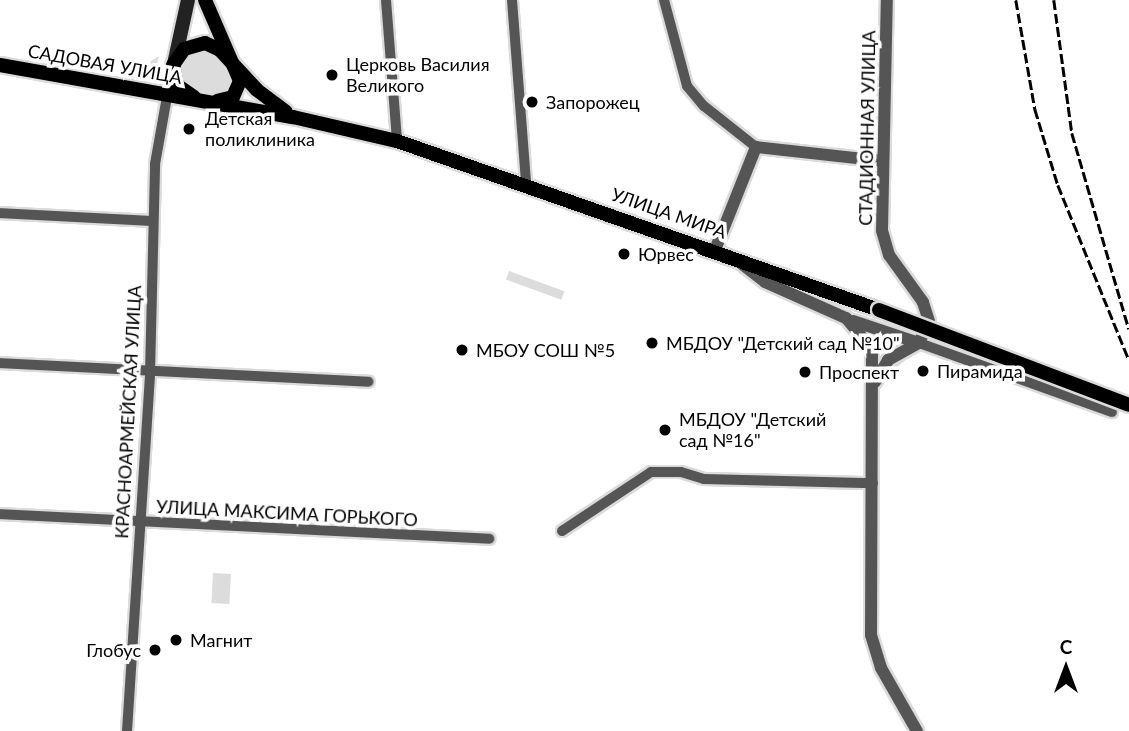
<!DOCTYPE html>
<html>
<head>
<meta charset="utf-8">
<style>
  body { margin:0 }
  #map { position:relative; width:1129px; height:731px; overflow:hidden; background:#fff; font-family:Lato,sans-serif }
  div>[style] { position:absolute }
  .green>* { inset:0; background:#dcdcdc; transform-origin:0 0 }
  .roads { filter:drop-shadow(2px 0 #dbdbdb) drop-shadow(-2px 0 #dbdbdb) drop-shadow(0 2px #dbdbdb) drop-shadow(0 -2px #dbdbdb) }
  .minor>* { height:10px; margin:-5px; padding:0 5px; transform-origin:5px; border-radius:5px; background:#555 }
  .tertiary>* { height:12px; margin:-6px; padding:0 6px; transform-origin:6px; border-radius:6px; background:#555 }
  .secondary>* { height:14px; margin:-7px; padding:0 7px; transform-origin:7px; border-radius:7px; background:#222 }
  .primary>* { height:14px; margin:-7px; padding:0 7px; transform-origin:7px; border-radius:7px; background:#000 }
  .rail>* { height:2.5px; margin-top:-1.25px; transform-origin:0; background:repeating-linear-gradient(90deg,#000 0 10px,transparent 0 13.5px) }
  .bridges { filter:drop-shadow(2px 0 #dbdbdb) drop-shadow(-2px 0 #dbdbdb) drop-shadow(0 2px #dbdbdb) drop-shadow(0 -2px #dbdbdb) }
  .primary-bridge>* { height:14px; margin:-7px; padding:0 7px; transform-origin:7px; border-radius:7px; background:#000 }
  .dots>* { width:19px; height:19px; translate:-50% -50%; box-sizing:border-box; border:4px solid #fff; border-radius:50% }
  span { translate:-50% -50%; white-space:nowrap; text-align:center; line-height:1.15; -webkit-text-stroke:7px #fff; paint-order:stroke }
  .street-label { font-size:18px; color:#000 }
  .poi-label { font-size:18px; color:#000 }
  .left { translate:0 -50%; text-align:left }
  .right { translate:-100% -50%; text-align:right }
  .north { position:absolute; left:1031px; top:633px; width:70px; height:70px; -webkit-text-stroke:5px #fff; paint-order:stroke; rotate:0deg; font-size:19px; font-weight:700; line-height:28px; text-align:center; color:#000 }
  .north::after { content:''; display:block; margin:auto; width:24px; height:32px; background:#000; clip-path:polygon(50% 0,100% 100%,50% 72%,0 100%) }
</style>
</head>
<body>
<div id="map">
  <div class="green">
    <i style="clip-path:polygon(201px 50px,218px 58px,232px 80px,230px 91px,212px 94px,186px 87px,181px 73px,185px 58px)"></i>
    <i style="clip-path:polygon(159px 56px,154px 75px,144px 80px,126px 77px)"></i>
    <i style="left:509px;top:271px;width:59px;height:9px;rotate:20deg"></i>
    <i style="clip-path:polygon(887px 339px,914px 346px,909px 357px,891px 372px,884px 366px,882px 345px)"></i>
    <i style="left:213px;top:573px;width:18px;height:30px;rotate:3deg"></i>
  </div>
  <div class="roads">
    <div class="minor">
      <i style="left:386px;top:0;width:141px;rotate:85.5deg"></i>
      <i style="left:512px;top:0;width:183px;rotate:85.6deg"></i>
      <i style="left:664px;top:0;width:89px;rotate:75deg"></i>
      <i style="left:687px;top:86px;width:26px;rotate:50deg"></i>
      <i style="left:704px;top:106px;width:66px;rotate:38.3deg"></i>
      <i style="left:0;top:213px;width:152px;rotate:3deg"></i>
      <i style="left:919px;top:343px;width:205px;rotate:19.7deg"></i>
      <i style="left:0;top:363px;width:369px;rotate:2.9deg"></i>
      <i style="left:0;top:514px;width:490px;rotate:2.9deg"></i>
      <i style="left:562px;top:531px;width:107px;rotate:-33.5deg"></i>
      <i style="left:651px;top:472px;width:30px"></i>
      <i style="left:681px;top:472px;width:24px;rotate:17deg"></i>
      <i style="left:704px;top:479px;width:169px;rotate:1.4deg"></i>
      <i style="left:127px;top:731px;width:359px;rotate:-86.3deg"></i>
      <i style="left:150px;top:373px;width:209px;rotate:-88.6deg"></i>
      <i style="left:155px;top:164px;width:97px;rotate:-79.9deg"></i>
    </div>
    <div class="tertiary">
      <i style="left:715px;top:250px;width:111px;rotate:-68.3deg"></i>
      <i style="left:756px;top:147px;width:127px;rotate:6.3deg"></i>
      <i style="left:742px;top:264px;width:29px;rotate:38deg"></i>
      <i style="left:765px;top:282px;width:89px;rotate:24deg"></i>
      <i style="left:846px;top:318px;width:40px;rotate:50deg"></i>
      <i style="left:872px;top:349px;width:286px;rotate:90.2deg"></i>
      <i style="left:871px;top:635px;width:34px;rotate:73deg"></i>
      <i style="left:881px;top:668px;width:73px;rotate:60.3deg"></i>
      <i style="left:853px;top:321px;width:70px;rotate:18.4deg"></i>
      <i style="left:875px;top:382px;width:26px;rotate:-59deg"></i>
      <i style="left:888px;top:360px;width:35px;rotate:-29deg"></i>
      <i style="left:919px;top:343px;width:24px;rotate:-66deg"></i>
      <i style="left:929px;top:321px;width:20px;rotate:-108deg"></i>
      <i style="left:923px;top:302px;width:58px;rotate:-125.9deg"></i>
      <i style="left:889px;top:255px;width:26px;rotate:-106deg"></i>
      <i style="left:882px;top:230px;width:230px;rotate:-88.8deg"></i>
    </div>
    <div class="secondary">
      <i style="left:174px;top:64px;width:66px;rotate:-77.7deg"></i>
    </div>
    <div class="primary">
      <i style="left:205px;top:0;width:88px;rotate:66.6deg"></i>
      <i style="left:240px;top:81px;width:17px;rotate:114deg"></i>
      <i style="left:233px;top:97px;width:16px;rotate:166deg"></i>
      <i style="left:0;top:65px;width:298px;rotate:10.1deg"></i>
      <i style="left:293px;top:117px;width:107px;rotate:13deg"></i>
      <i style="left:397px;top:141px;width:511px;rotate:19.32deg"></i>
      <i style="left:194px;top:97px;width:21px;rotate:-145deg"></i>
      <i style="left:177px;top:85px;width:20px;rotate:-101deg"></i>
      <i style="left:173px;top:65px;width:19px;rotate:-55deg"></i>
      <i style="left:184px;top:49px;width:22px;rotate:-16deg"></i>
      <i style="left:205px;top:43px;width:17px;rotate:25deg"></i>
      <i style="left:220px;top:50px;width:54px;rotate:47.2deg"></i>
      <i style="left:257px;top:90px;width:36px;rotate:37deg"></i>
    </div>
  </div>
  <div class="rail">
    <i style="left:1016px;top:0;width:111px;rotate:80.1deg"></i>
    <i style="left:1035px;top:109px;width:79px;rotate:73.2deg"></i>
    <i style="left:1058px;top:185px;width:189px;rotate:67.9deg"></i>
    <i style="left:1054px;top:0;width:134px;rotate:82.3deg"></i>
    <i style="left:1072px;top:133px;width:204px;rotate:73.8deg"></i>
  </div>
  <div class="bridges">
    <div class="primary-bridge">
      <i style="left:879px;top:310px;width:267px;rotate:20.8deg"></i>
    </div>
  </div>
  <div class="dots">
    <i style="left:332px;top:75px;background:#000"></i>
    <i style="left:532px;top:102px;background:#000"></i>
    <i style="left:189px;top:129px;background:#000"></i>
    <i style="left:624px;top:254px;background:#000"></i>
    <i style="left:652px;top:343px;background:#000"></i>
    <i style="left:462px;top:350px;background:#000"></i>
    <i style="left:923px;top:371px;background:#000"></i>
    <i style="left:805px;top:372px;background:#000"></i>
    <i style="left:665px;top:430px;background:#000"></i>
    <i style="left:176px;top:640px;background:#000"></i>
    <i style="left:155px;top:650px;background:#000"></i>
  </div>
  <div class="street-label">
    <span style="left:105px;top:64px;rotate:10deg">САДОВАЯ УЛИЦА</span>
    <span style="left:867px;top:128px;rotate:-89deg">СТАДИОННАЯ УЛИЦА</span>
    <span style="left:669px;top:213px;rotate:19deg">УЛИЦА МИРА</span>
    <span style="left:128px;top:412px;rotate:-87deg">КРАСНОАРМЕЙСКАЯ УЛИЦА</span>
    <span style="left:287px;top:513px;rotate:3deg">УЛИЦА МАКСИМА ГОРЬКОГО</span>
  </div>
  <div class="poi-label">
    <span class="left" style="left:346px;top:75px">Церковь Василия<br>Великого</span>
    <span class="left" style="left:546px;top:102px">Запорожец</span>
    <span class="left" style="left:205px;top:129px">Детская<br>поликлиника</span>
    <span class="left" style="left:638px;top:254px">Юрвес</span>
    <span class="left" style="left:666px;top:343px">МБДОУ "Детский сад №10"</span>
    <span class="left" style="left:476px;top:350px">МБОУ СОШ №5</span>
    <span class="left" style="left:937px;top:371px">Пирамида</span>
    <span class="left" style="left:819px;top:372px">Проспект</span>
    <span class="left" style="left:679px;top:430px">МБДОУ "Детский<br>сад №16"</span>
    <span class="left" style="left:190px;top:640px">Магнит</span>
    <span class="right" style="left:141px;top:650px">Глобус</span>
  </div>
  <div class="north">С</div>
</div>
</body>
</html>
